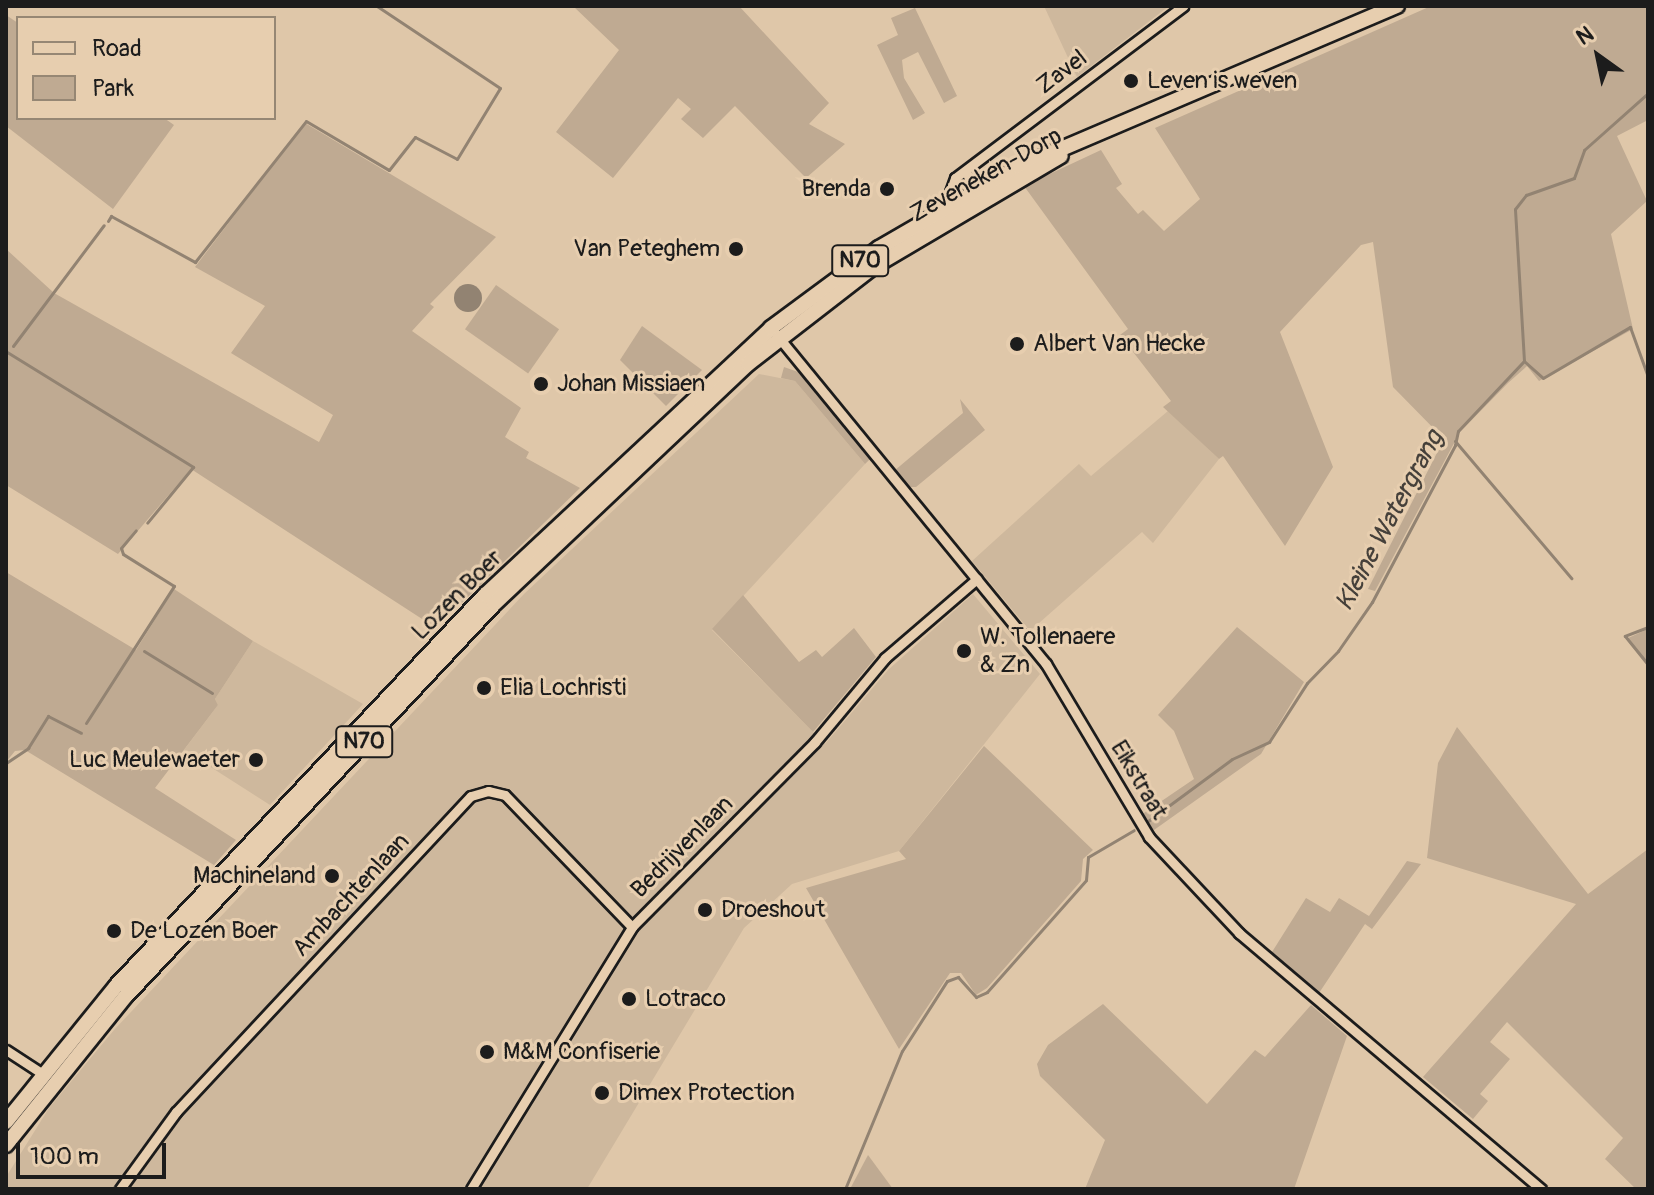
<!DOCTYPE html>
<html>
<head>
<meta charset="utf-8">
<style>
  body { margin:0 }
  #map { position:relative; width:1654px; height:1195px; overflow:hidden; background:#dfc7a9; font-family:Pangolin,sans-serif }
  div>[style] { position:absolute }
  .built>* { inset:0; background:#ceb89d }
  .green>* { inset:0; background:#bfaa92; transform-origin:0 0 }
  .water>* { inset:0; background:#928372 }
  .round { border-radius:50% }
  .stream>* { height:3px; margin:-1.5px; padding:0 1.5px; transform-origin:1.5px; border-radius:1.5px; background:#928372 }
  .roads { filter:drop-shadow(2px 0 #1c1c1c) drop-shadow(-2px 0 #1c1c1c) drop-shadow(0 2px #1c1c1c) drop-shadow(0 -2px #1c1c1c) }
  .street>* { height:9px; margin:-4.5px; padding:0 4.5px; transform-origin:4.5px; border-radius:4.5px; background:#e7ceaf }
  .primary>* { height:14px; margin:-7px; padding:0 7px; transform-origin:7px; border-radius:7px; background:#e7ceaf }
  .dots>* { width:22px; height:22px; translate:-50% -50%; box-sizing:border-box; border:4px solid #e7ceaf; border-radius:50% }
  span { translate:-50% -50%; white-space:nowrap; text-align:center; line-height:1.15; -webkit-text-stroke:6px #e7ceaf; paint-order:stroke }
  .shield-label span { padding:2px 6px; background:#e7ceaf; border:2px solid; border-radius:6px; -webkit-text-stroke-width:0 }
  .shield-label { font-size:22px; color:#1c1c1c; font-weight:700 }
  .street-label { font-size:24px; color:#1c1c1c }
  .poi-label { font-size:24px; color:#1c1c1c }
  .left { translate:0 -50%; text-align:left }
  .right { translate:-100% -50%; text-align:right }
  .water-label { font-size:26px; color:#45403a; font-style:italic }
  .frame { position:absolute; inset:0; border:8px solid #1c1c1c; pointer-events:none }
  .legend { position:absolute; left:16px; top:16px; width:260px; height:104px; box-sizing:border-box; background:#e7ceaf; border:2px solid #968774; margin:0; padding:10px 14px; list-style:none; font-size:24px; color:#1c1c1c }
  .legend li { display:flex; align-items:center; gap:16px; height:40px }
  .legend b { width:40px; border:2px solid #968774 }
  .north { position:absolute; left:1558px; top:16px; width:80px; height:80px; -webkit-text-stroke:6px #e7ceaf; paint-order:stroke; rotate:327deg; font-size:22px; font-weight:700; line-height:32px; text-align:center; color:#1c1c1c }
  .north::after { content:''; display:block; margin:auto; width:28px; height:36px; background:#1c1c1c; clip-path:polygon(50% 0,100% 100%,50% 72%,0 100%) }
  .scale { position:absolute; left:16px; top:1143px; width:150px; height:36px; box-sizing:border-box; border:4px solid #1c1c1c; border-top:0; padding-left:10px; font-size:24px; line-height:28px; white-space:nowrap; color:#1c1c1c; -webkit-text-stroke:6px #e7ceaf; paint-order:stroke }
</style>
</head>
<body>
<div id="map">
  <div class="built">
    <i style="clip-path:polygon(1044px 6px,1169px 6px,1077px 77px)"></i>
    <i style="clip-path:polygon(759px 374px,795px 381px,865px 464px,712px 630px,825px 744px,888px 670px,973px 594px,1040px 674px,899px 851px,792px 884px,744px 928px,587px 1189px,6px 1189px,6px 1177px,49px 1108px,114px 1030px,524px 594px)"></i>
    <i style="clip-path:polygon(1168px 411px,1219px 459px,1153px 543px,1142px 532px,1030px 631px,972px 561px,1079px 464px,1091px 476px)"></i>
    <i style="clip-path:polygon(253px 641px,363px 704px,270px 805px,184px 750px,218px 705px,215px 699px)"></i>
  </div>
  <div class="green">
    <i style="clip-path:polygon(573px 6px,739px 6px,829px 103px,809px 124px,845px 144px,806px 178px,735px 106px,703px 138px,681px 119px,691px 109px,678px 98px,613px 178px,556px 132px,619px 50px)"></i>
    <i style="clip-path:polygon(1431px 6px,1648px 6px,1648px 120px,1617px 136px,1647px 201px,1611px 234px,1633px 329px,1539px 381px,1527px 366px,1508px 383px,1460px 432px,1375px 591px,1368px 589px,1444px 439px,1393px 387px,1373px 242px,1361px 245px,1280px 332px,1333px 467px,1285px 546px,1223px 456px,1219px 459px,1163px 407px,1171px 401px,1120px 335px,1128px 329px,1024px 186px,1101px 150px,1122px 184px,1116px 188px,1138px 214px,1143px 210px,1164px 231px,1200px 199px,1155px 128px)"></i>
    <i style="clip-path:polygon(915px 8px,957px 96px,944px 103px,918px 52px,902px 60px,904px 78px,925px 113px,913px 120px,877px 45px,898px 35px,891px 18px)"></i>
    <i style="clip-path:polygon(6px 15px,18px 23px,18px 118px,164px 118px,174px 125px,113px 209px,6px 126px)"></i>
    <i style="clip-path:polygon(305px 123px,496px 237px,430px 304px,434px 307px,412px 331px,521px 408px,505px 437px,529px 452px,526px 458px,580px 488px,436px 628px,191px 469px,118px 554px,6px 485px,6px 249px,54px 293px,319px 442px,333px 415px,231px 353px,265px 306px,195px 267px)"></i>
    <i style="left:496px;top:285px;width:77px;height:54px;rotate:35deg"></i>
    <i style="clip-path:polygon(642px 326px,702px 370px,666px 406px,620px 360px)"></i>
    <i style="clip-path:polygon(784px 367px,801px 373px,870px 459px,865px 464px,795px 381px,781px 378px)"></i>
    <i style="clip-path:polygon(960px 399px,985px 430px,916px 487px,906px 487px,894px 471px,963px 413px)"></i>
    <i style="clip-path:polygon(6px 572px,136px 650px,174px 589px,253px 641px,215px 699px,218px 705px,155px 788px,236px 840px,214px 865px,25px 750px,15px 751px,6px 762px)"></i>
    <i style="clip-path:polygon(743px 595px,799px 662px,816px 650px,822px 657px,854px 628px,876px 657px,813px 732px,712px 629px)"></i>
    <i style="clip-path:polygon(1237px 627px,1304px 682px,1261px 754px,1154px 830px,1141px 815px,1194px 779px,1174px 731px,1158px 715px)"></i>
    <i style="clip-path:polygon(1648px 629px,1648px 667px,1626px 639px)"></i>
    <i style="clip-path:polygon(1457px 727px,1588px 894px,1648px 849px,1648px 1189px,1636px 1189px,1605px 1159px,1623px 1138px,1507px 1022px,1490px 1042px,1510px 1059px,1480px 1094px,1488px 1101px,1473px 1119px,1423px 1077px,1576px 904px,1427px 858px,1438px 763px)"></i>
    <i style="clip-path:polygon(984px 746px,1093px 850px,1083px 859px,1081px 881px,987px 988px,976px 995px,961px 973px,950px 973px,899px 1049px,806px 888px,906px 859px,899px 851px)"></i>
    <i style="clip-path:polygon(1407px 861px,1421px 864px,1372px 929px,1365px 924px,1319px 993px,1272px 952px,1306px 898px,1330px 912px,1339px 898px,1369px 916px)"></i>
    <i style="clip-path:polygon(1103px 1004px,1207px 1104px,1255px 1050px,1265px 1057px,1311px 1005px,1347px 1036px,1294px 1189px,1085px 1189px,1105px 1140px,1040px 1076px,1037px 1064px,1048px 1045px)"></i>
    <i style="clip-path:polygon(868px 1155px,893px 1189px,850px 1189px)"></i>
  </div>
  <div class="water">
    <i class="round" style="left:454px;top:284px;width:28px;height:28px"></i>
  </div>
  <div class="stream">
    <i style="left:108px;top:221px;width:6px;rotate:-59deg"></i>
    <i style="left:111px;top:216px;width:96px;rotate:28.7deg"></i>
    <i style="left:195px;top:262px;width:179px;rotate:-51.8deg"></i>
    <i style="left:306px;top:121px;width:96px;rotate:30.6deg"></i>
    <i style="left:389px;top:170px;width:42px;rotate:-51.8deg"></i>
    <i style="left:415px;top:137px;width:47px;rotate:27.6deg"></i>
    <i style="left:457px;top:159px;width:83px;rotate:-58.8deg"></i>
    <i style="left:500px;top:88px;width:148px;rotate:-146.3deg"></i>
    <i style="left:13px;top:346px;width:151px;rotate:-53.1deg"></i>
    <i style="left:7px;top:352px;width:219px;rotate:31.7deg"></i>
    <i style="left:193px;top:467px;width:72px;rotate:129.4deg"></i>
    <i style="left:1524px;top:361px;width:25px;rotate:42deg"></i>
    <i style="left:1543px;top:378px;width:101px;rotate:-30.4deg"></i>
    <i style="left:1630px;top:327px;width:53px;rotate:70.2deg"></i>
    <i style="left:1455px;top:441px;width:180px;rotate:49.7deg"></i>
    <i style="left:1648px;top:627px;width:25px;rotate:159deg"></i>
    <i style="left:1625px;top:636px;width:36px;rotate:51deg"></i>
    <i style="left:144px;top:651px;width:80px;rotate:31.7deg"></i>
    <i style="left:86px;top:723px;width:163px;rotate:-57.3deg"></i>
    <i style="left:174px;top:586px;width:60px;rotate:-147.9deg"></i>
    <i style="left:123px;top:554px;width:6px;rotate:-108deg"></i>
    <i style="left:121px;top:548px;width:23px;rotate:-50deg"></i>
    <i style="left:6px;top:763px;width:27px;rotate:-34deg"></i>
    <i style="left:28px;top:748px;width:38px;rotate:-58deg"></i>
    <i style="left:48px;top:716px;width:37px;rotate:27deg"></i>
    <i style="left:1148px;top:821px;width:104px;rotate:-36.4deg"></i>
    <i style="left:1232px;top:759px;width:41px;rotate:-24.7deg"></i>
    <i style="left:1269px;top:742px;width:70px;rotate:-57.2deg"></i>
    <i style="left:1307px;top:683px;width:45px;rotate:-45.9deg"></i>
    <i style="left:1338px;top:651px;width:60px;rotate:-55.2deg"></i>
    <i style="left:1372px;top:602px;width:178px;rotate:-62.1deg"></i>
    <i style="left:1455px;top:445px;width:14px;rotate:-78deg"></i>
    <i style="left:1458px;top:431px;width:96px;rotate:-46.7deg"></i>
    <i style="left:1524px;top:361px;width:152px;rotate:-93.4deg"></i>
    <i style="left:1515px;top:209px;width:18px;rotate:-52deg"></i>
    <i style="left:1526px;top:195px;width:51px;rotate:-19.5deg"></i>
    <i style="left:1574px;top:178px;width:30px;rotate:-70deg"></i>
    <i style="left:1584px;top:150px;width:86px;rotate:-41.7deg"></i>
    <i style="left:845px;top:1189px;width:149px;rotate:-67.6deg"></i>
    <i style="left:902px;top:1051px;width:83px;rotate:-57.3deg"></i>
    <i style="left:947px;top:981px;width:12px;rotate:-20deg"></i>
    <i style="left:958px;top:977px;width:27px;rotate:48deg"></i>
    <i style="left:976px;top:997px;width:12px;rotate:-24deg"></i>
    <i style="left:987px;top:992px;width:149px;rotate:-48.5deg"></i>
    <i style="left:1086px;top:880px;width:23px;rotate:-85deg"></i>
    <i style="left:1088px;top:857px;width:53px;rotate:-30.4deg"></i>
  </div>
  <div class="roads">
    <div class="street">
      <i style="left:966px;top:171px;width:28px;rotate:69deg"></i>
      <i style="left:956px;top:207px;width:16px;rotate:-112deg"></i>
      <i style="left:950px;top:192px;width:15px;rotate:-70deg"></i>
      <i style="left:955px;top:178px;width:286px;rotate:-37deg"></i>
      <i style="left:771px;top:328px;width:434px;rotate:50.7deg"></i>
      <i style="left:1046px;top:664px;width:201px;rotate:59.2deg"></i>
      <i style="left:1149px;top:837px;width:132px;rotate:46.8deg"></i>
      <i style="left:1239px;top:933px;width:396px;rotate:40.3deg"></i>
      <i style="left:6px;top:1050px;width:44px;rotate:33deg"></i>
      <i style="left:120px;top:1189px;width:95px;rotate:-54deg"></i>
      <i style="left:176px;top:1112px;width:432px;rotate:-47deg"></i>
      <i style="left:471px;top:796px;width:18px;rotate:-16deg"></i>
      <i style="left:488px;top:791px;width:17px;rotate:13deg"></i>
      <i style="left:505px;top:795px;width:183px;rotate:46.1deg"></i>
      <i style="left:471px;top:1189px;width:308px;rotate:-58.4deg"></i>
      <i style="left:632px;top:927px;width:260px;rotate:-45.3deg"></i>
      <i style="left:815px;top:742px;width:109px;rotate:-50.2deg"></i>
      <i style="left:885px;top:658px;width:121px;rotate:-40.7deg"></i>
    </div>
    <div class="primary">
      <i style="left:6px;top:1122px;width:175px;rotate:-51deg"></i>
      <i style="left:116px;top:986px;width:538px;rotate:-46.66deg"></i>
      <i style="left:485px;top:595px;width:391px;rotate:-43deg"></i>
      <i style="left:771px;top:328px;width:134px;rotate:-36.5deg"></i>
      <i style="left:879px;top:248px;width:162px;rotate:-30.1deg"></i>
      <i style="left:1019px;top:167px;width:411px;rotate:-23.1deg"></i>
      <i style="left:6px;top:1145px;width:190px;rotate:-51.2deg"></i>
      <i style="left:125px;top:997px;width:539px;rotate:-46.8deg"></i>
      <i style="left:494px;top:604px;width:349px;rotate:-43.4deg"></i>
      <i style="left:748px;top:364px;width:158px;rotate:-37.8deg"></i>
      <i style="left:873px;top:267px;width:218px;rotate:-30.6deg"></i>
    </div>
  </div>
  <div class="dots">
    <i style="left:1131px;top:81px;background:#1c1c1c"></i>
    <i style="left:887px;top:189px;background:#1c1c1c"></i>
    <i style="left:736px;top:249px;background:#1c1c1c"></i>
    <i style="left:1017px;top:344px;background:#1c1c1c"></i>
    <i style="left:541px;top:384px;background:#1c1c1c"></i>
    <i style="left:964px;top:651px;background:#1c1c1c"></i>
    <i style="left:484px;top:688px;background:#1c1c1c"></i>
    <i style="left:256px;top:760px;background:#1c1c1c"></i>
    <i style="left:332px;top:876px;background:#1c1c1c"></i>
    <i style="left:705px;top:910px;background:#1c1c1c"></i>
    <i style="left:114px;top:931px;background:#1c1c1c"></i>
    <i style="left:629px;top:999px;background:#1c1c1c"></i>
    <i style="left:487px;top:1052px;background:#1c1c1c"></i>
    <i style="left:602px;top:1093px;background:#1c1c1c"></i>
  </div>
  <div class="shield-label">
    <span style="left:860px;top:261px">N70</span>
    <span style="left:364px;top:742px">N70</span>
  </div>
  <div class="street-label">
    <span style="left:1062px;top:72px;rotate:-37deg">Zavel</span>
    <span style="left:986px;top:175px;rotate:-29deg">Zeveneken-Dorp</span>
    <span style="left:457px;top:595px;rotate:-45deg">Lozen Boer</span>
    <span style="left:1139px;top:780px;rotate:59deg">Eikstraat</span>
    <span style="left:682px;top:847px;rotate:-45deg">Bedrijvenlaan</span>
    <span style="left:351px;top:895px;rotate:-47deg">Ambachtenlaan</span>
  </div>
  <div class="poi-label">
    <span class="left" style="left:1147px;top:81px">Leven is weven</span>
    <span class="right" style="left:871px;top:189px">Brenda</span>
    <span class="right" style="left:720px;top:249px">Van Peteghem</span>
    <span class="left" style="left:1033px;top:344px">Albert Van Hecke</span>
    <span class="left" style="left:557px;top:384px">Johan Missiaen</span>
    <span class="left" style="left:980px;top:651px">W. Tollenaere<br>&amp; Zn</span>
    <span class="left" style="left:500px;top:688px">Elia Lochristi</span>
    <span class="right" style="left:240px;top:760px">Luc Meulewaeter</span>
    <span class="right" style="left:316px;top:876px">Machineland</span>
    <span class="left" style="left:721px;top:910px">Droeshout</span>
    <span class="left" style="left:130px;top:931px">De Lozen Boer</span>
    <span class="left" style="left:645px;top:999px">Lotraco</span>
    <span class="left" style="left:503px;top:1052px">M&amp;M Confiserie</span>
    <span class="left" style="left:618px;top:1093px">Dimex Protection</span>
  </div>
  <div class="water-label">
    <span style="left:1390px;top:521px;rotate:-62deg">Kleine Watergrang</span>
  </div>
  <div class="frame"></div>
  <ul class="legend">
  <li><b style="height:10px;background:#e7ceaf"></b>Road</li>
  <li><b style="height:22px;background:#bfaa92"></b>Park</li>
  </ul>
  <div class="north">N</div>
  <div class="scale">100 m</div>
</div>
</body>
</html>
